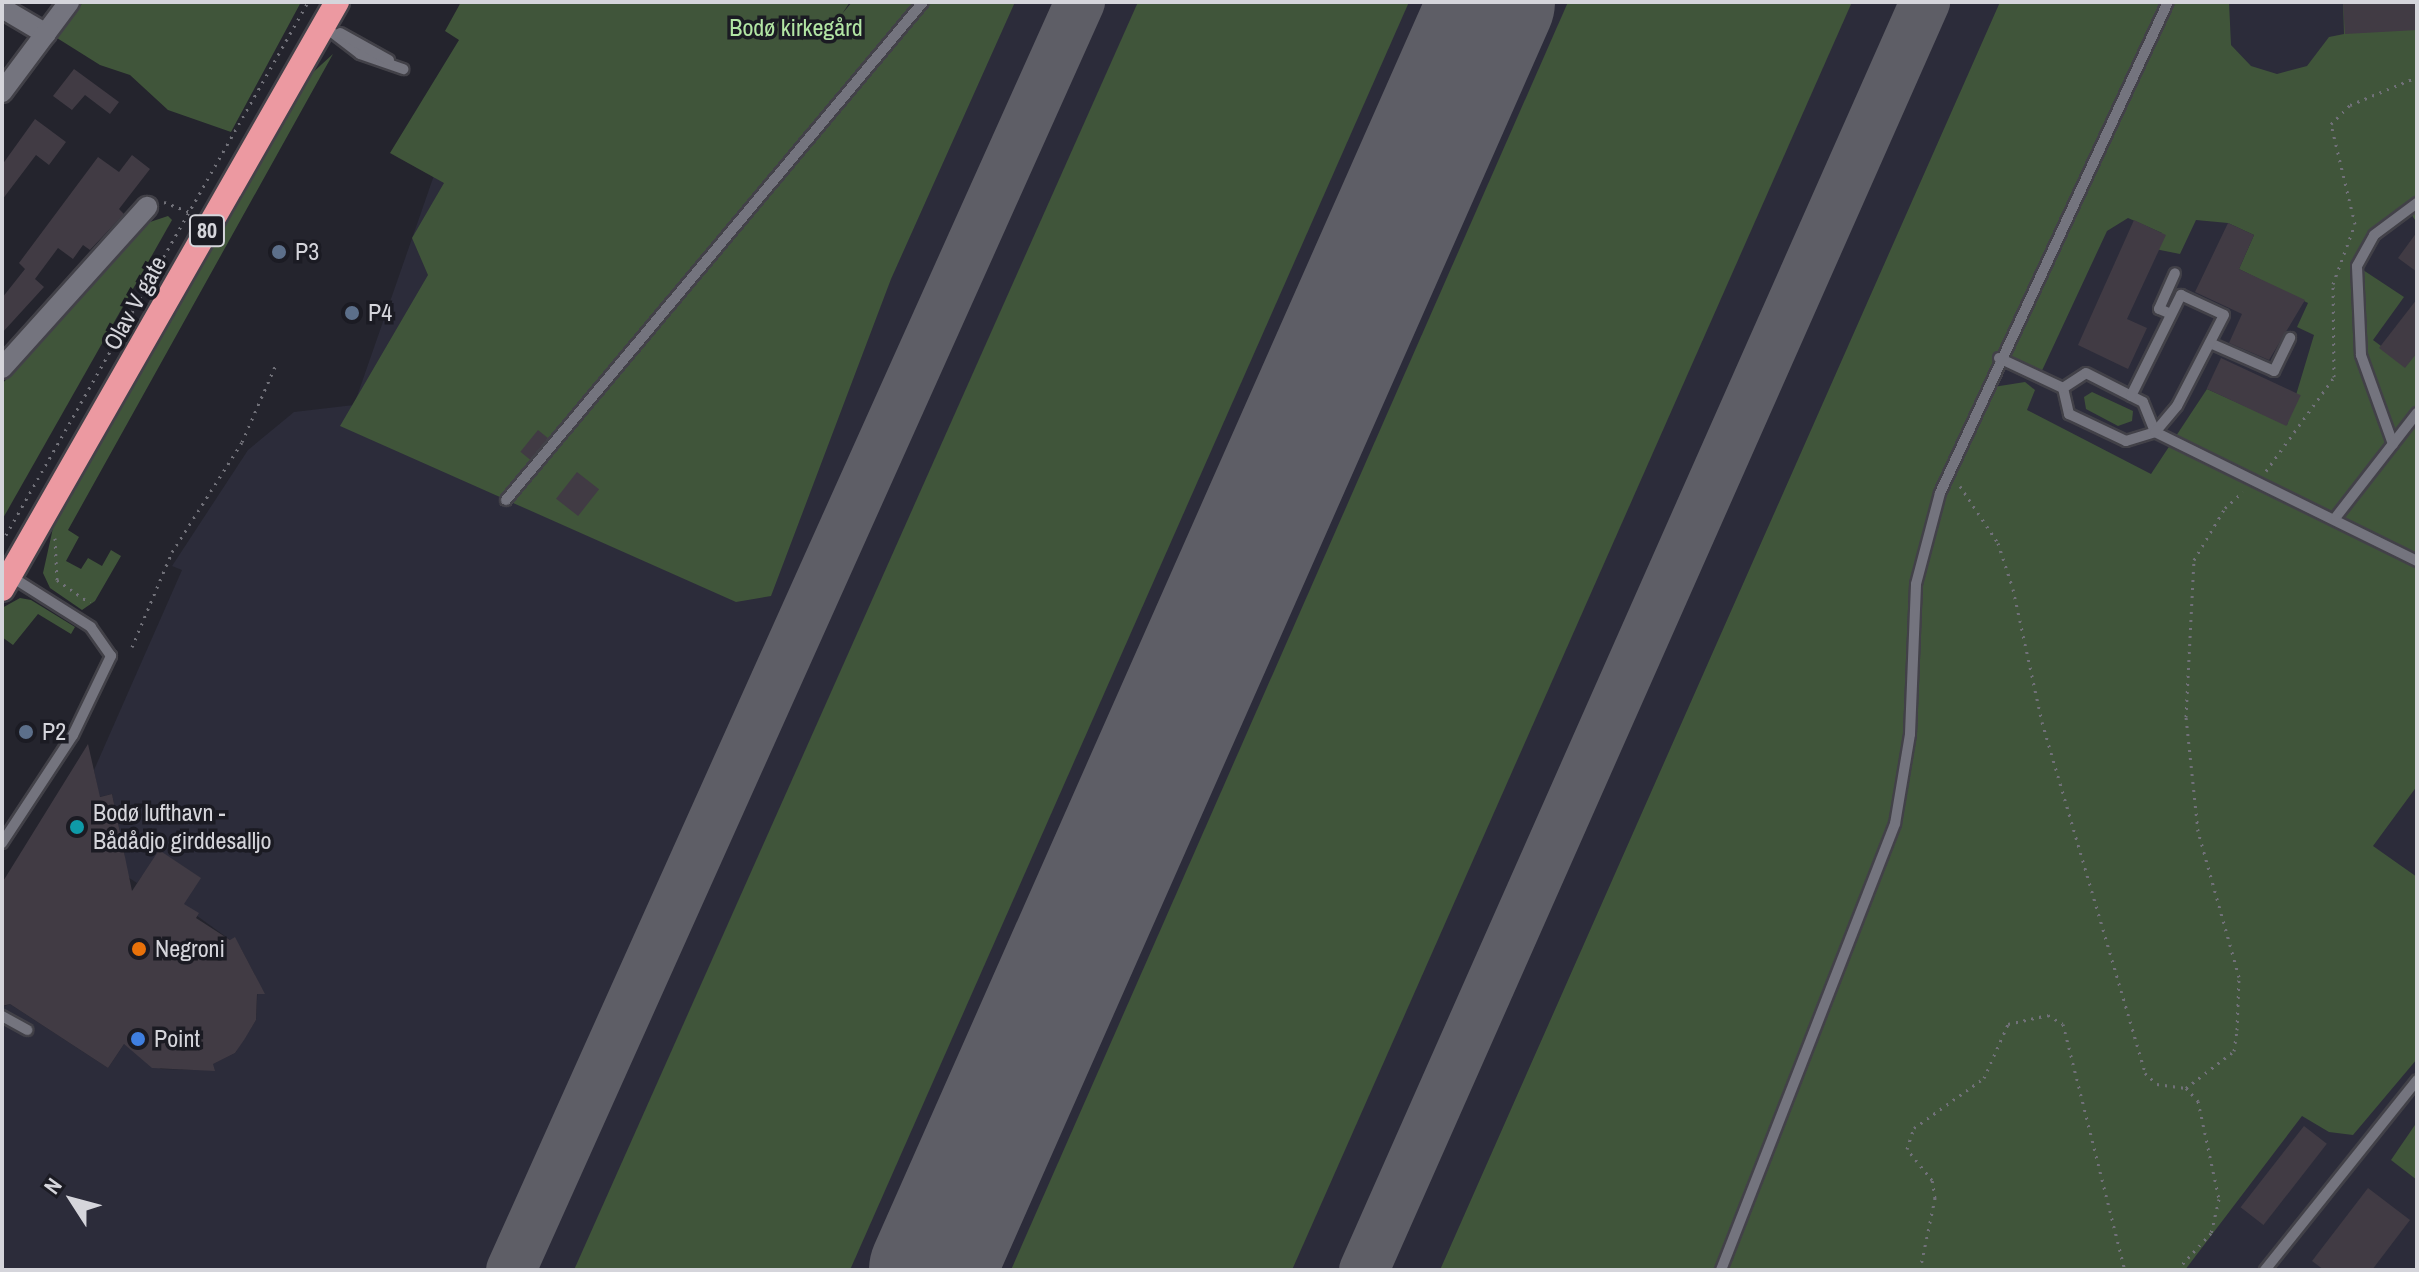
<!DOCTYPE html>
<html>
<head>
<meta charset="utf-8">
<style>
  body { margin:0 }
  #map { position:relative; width:2419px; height:1272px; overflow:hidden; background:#24242d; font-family:"Archivo Narrow",sans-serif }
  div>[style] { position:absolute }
  .built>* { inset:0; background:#2c2c3a }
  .green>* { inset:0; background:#40553a }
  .taxiway>* { height:50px; margin:-25px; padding:0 25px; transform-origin:25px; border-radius:25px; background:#5e5e66 }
  .runway>* { height:126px; margin:-63px; padding:0 63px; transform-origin:63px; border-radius:63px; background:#5e5e66 }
  .building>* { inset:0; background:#413b44; transform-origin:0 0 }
  .path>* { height:3px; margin-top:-1.5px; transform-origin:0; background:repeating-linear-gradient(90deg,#717179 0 2px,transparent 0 8px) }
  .roads { filter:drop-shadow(2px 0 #424148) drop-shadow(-2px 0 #424148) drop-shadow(0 2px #424148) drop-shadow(0 -2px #424148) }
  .lane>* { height:10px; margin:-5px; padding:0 5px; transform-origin:5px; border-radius:5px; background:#74747e }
  .street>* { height:20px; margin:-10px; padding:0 10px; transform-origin:10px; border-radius:10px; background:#74747e }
  .highway>* { height:24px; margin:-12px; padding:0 12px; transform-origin:12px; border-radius:12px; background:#ec99a1 }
  .dots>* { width:22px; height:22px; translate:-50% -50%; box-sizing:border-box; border:4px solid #1b1b23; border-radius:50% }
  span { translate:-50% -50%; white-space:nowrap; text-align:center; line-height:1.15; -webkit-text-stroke:7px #1b1b23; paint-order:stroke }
  .shield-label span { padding:2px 6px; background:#1b1b23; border:2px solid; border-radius:6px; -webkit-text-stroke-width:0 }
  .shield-label { font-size:22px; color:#d5d5db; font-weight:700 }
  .park-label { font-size:24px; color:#b2e5a4 }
  .poi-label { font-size:24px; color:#d5d5db }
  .left { translate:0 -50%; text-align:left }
  .street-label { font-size:24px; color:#d5d5db }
  .frame { position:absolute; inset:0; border:4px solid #d5d5db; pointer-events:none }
  .north { position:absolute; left:32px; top:1160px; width:80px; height:80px; -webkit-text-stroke:6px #1b1b23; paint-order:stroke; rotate:306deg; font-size:22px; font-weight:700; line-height:32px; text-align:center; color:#d5d5db }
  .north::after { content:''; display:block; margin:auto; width:28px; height:36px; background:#d5d5db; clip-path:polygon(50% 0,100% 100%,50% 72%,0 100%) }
</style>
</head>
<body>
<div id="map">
  <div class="built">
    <i style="clip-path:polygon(852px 2px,2417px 2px,2417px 1270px,2px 1270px,2px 1007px,10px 1004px,108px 1068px,124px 1044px,161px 1069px,200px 1070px,235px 1053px,256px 1020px,258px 981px,240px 947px,142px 876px,137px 883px,120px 872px,125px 857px,112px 794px,99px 797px,94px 770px,182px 570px,172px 566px,248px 450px,294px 412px,354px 405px,493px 6px,799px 66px)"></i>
  </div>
  <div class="green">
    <i style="clip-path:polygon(83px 2px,301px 2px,231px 132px,168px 110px,130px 75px,100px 65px,57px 38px)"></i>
    <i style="clip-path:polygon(461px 2px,850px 2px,842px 14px,852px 2px,1015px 2px,891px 279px,771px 596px,736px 602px,340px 426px,428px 275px,412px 238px,444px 183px,390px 153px,459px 40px,445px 31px)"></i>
    <i style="clip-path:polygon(1138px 2px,1409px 2px,850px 1270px,574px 1270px)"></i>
    <i style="clip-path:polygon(1568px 2px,1852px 2px,1292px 1270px,1011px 1270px)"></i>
    <i style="clip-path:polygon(evenodd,2000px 2px,2229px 2px,2231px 45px,2251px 66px,2277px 74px,2307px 66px,2329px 37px,2344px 34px,2343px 2px,2417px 2px,2417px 223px,2407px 208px,2374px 235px,2357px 266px,2404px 297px,2373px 340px,2404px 363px,2417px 345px,2417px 786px,2373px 846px,2417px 877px,2417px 1059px,2353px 1135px,2329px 1132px,2302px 1116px,2185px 1270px,1440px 1270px,2000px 2px,2128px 218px,2162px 233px,2155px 249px,2180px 254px,2196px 220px,2228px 223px,2254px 235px,2239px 269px,2308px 303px,2297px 327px,2314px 335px,2287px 425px,2207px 389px,2151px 474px,2027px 410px,2035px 390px,2025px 382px,1987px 388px,2000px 358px,2039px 377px,2107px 231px,2128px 218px)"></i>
    <i style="clip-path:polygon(333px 54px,68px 530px,79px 537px,66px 561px,81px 569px,88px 558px,102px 566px,111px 550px,121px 556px,95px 601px,82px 610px,50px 588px,43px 573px,53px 528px,310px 75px)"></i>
    <i style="clip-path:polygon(168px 216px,172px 220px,2px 520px,2px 384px,147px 223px)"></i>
    <i style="clip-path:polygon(2092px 392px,2133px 411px,2132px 421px,2118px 426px,2086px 409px,2084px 397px)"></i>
    <i style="clip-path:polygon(20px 598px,31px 600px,75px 627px,71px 634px,38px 614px,13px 645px,2px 637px,2px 608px)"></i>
    <i style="clip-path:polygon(2417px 1122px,2417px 1180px,2391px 1160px)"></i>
  </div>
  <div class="taxiway">
    <i style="left:511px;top:1270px;width:1390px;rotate:-65.83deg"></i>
    <i style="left:1364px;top:1270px;width:1387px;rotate:-66.13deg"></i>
  </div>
  <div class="runway">
    <i style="left:932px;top:1270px;width:1386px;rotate:-66.17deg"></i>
  </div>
  <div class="building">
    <i style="clip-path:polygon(2343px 2px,2417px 2px,2417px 30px,2345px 34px)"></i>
    <i style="clip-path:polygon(74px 69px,119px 102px,110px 114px,85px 95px,72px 110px,53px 96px)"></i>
    <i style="clip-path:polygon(35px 119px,66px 142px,49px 165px,36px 155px,2px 200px,2px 165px)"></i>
    <i style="clip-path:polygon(132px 155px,150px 169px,119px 209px,124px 214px,90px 250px,83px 245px,73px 259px,58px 248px,35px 279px,44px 287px,2px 333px,2px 298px,25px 269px,19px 263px,98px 157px,119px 172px)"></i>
    <i style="clip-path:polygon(2134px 220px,2166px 235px,2127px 319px,2147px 328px,2128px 369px,2078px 345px)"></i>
    <i style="clip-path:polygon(2228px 223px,2254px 235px,2239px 269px,2305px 300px,2269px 360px,2229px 343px,2242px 314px,2195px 292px)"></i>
    <i style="clip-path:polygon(2417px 232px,2417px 272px,2398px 258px)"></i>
    <i style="clip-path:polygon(2417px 299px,2417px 353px,2405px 368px,2379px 348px)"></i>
    <i style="left:2221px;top:358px;width:88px;height:34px;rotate:25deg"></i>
    <i style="left:538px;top:430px;width:13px;height:28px;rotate:39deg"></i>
    <i style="left:577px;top:472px;width:28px;height:34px;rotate:38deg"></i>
    <i style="clip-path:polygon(88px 744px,100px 797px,112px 794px,132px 891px,159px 850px,201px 878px,184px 904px,199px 913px,196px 918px,230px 940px,235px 937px,265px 994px,257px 994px,256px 1020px,244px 1040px,235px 1053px,213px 1064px,215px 1071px,152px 1068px,124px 1044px,108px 1068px,10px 1004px,2px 1006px,2px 883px)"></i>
    <i style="left:2304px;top:1126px;width:29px;height:103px;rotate:38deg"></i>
    <i style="clip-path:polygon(2368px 1188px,2410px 1220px,2372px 1270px,2324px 1270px,2312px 1261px)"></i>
  </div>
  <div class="path">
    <i style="left:164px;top:202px;width:28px;rotate:21deg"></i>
    <i style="left:2266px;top:471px;width:116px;rotate:-54.1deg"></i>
    <i style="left:2334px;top:377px;width:93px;rotate:-90.6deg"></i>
    <i style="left:2333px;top:284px;width:64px;rotate:-69.9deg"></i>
    <i style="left:2355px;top:224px;width:103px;rotate:-103.5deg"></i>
    <i style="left:2331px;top:124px;width:27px;rotate:-45deg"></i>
    <i style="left:2350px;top:105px;width:73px;rotate:-22.7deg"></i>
    <i style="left:1960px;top:486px;width:69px;rotate:56.3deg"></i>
    <i style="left:1998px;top:543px;width:48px;rotate:71.9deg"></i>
    <i style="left:2013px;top:589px;width:136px;rotate:77.7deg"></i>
    <i style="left:2042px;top:722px;width:366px;rotate:73.6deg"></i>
    <i style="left:2145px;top:1073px;width:16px;rotate:43deg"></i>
    <i style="left:2157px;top:1084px;width:29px;rotate:8deg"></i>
    <i style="left:2186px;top:1088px;width:18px;rotate:47deg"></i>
    <i style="left:2198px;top:1101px;width:100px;rotate:77.9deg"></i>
    <i style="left:2219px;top:1199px;width:35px;rotate:103deg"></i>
    <i style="left:2211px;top:1233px;width:50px;rotate:132.6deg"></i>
    <i style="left:55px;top:538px;width:42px;rotate:87.3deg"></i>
    <i style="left:57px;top:580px;width:40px;rotate:34.9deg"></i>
    <i style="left:2px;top:542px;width:621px;rotate:-60.46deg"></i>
    <i style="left:132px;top:647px;width:103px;rotate:-67.2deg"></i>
    <i style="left:172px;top:552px;width:130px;rotate:-57.5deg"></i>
    <i style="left:242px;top:442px;width:87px;rotate:-66.4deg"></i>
    <i style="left:2186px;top:1088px;width:61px;rotate:-37.6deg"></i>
    <i style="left:2234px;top:1051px;width:21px;rotate:-82deg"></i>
    <i style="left:2237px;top:1030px;width:53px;rotate:-87.8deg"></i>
    <i style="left:2239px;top:977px;width:152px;rotate:-105.7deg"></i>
    <i style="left:2198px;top:831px;width:115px;rotate:-96deg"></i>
    <i style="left:2186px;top:717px;width:157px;rotate:-87.1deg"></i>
    <i style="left:2194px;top:560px;width:61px;rotate:-59.2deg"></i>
    <i style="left:2225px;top:508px;width:24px;rotate:-42deg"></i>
    <i style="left:1920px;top:1270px;width:74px;rotate:-78.2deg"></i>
    <i style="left:1935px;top:1198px;width:18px;rotate:-99deg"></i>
    <i style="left:1932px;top:1180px;width:40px;rotate:-129deg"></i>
    <i style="left:1907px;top:1149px;width:22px;rotate:-72deg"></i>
    <i style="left:1914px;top:1128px;width:86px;rotate:-35.5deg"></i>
    <i style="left:1984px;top:1078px;width:59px;rotate:-66deg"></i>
    <i style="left:2008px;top:1024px;width:41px;rotate:-12.7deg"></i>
    <i style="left:2048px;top:1015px;width:17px;rotate:31deg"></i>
    <i style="left:2063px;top:1024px;width:254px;rotate:75.9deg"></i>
  </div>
  <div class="roads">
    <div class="lane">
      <i style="left:325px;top:27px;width:44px;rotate:37.6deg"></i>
      <i style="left:360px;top:54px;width:46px;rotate:19.2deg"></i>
      <i style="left:340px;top:33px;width:56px;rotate:28.9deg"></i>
      <i style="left:2171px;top:314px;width:13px;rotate:-157deg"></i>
      <i style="left:2159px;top:309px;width:39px;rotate:-66deg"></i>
      <i style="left:2210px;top:343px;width:70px;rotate:23.6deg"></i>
      <i style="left:2274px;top:371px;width:37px;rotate:-64deg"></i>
      <i style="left:1999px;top:358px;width:71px;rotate:25.1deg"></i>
      <i style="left:2063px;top:388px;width:27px;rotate:77deg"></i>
      <i style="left:2069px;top:414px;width:63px;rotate:25.3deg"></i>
      <i style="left:2126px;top:441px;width:30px;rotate:-17deg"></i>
      <i style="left:2155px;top:432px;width:292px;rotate:26.2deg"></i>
      <i style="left:2063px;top:388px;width:27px;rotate:-33deg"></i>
      <i style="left:2086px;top:373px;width:64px;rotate:27deg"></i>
      <i style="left:2143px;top:402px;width:32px;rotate:68deg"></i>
      <i style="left:2131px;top:396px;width:113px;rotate:-63.7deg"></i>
      <i style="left:2181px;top:295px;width:47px;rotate:24.9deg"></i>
      <i style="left:2224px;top:315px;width:102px;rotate:117.3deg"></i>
      <i style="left:2177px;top:406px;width:34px;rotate:130deg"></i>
      <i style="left:2393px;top:444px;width:95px;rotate:-109.8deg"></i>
      <i style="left:2361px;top:355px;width:89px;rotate:-92.6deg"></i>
      <i style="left:2357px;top:266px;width:35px;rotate:-61deg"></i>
      <i style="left:2374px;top:235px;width:54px;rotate:-36.7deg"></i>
      <i style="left:506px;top:500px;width:650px;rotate:-50.06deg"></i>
      <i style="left:2336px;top:517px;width:132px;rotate:-52.1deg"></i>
      <i style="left:2px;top:843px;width:129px;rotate:-56.7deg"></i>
      <i style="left:73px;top:735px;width:88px;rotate:-64.3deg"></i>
      <i style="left:111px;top:656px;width:35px;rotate:-125deg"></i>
      <i style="left:91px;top:627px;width:96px;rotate:-147.8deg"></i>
      <i style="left:2px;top:1016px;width:29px;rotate:29deg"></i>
      <i style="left:1721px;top:1270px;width:479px;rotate:-68.7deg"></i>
      <i style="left:1895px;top:824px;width:91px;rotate:-80.5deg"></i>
      <i style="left:1910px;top:734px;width:150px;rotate:-87.7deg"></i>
      <i style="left:1916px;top:584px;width:94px;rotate:-75.2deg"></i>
      <i style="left:1940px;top:493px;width:541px;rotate:-65.09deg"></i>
      <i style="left:2265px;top:1270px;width:243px;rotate:-51.3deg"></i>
    </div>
    <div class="street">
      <i style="left:2px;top:8px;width:51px;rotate:30.6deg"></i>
      <i style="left:2px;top:92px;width:112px;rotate:-53.3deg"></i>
      <i style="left:2px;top:368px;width:217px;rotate:-48deg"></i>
    </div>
    <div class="highway">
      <i style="left:2px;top:589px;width:676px;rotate:-60.29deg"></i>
    </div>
  </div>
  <div class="dots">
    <i style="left:279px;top:252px;background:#5c6f8a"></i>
    <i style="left:352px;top:313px;background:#5c6f8a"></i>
    <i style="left:26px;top:732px;background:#5c6f8a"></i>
    <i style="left:77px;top:827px;background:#0f9aa8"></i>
    <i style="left:139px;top:949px;background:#e8710a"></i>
    <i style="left:138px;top:1039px;background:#3f7fe0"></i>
  </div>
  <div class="shield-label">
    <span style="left:207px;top:231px">80</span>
  </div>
  <div class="park-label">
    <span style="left:796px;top:28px">Bodø kirkegård</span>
  </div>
  <div class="poi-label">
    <span class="left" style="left:295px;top:252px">P3</span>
    <span class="left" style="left:368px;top:313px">P4</span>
    <span class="left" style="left:42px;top:732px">P2</span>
    <span class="left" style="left:93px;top:827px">Bodø lufthavn -<br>Bådådjo girddesalljo</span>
    <span class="left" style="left:155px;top:949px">Negroni</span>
    <span class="left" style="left:154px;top:1039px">Point</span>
  </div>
  <div class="street-label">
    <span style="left:135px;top:303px;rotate:-61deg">Olav V gate</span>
  </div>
  <div class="frame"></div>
  <div class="north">N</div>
</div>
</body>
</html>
